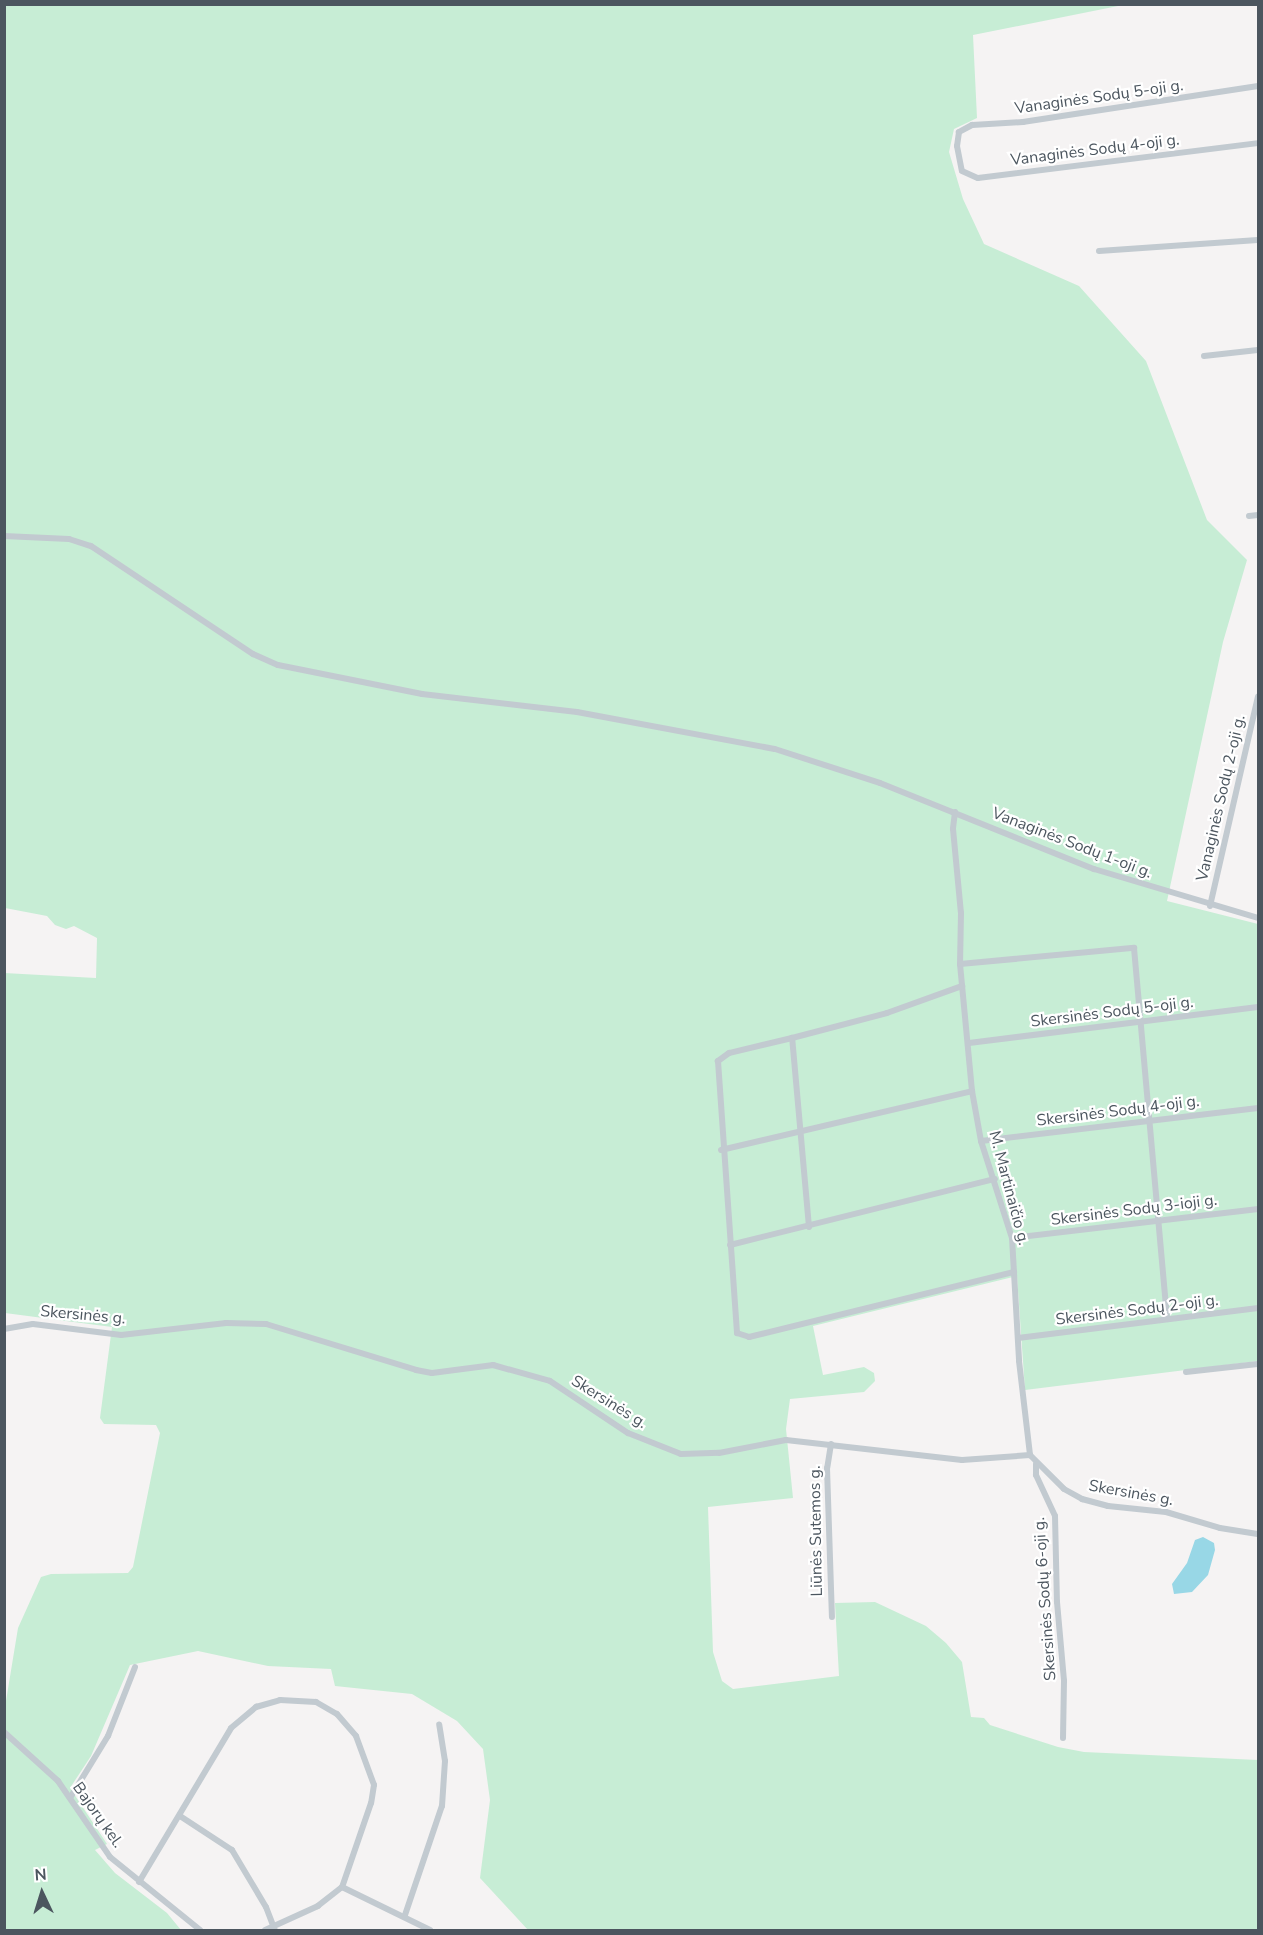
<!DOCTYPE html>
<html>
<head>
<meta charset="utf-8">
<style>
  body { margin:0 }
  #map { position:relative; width:1263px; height:1935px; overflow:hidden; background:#f5f3f3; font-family:"Nunito Sans",sans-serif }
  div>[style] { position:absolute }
  .green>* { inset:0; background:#c7edd5 }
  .water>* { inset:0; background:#98d7e6 }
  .minor>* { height:6px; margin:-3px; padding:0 3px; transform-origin:3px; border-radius:3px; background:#c2cad0 }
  span { translate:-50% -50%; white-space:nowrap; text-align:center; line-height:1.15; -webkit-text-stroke:4.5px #fff; paint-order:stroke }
  .street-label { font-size:16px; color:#4c565f }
  .frame { position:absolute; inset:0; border:6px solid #4c565f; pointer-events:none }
  .north { position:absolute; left:12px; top:1863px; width:60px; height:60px; -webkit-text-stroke:4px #fff; paint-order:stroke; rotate:356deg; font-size:16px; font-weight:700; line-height:24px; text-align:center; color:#4c565f }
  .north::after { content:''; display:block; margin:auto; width:21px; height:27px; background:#4c565f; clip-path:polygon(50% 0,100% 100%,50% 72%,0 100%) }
</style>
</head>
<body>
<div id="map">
  <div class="green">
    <i style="clip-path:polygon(5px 5px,1123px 5px,973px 35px,977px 118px,954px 129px,949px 152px,963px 199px,984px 244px,1079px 286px,1146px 361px,1207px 520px,1247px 560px,1223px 642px,1167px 901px,1258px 924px,1258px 1361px,1025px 1390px,1017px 1276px,813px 1326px,823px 1375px,864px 1367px,874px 1373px,875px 1381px,864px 1392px,790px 1399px,786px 1429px,793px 1498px,708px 1507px,713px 1652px,722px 1681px,733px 1689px,839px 1676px,835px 1603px,875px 1602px,926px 1626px,946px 1643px,962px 1662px,971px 1717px,984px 1718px,990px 1725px,1058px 1747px,1084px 1752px,1258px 1760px,1258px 1930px,528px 1930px,480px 1878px,490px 1800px,483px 1749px,457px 1721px,412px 1694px,335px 1686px,331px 1669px,268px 1666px,198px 1651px,130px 1665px,91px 1756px,70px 1788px,107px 1844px,95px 1850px,115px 1873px,167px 1913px,181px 1930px,5px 1930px,5px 1707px,18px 1628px,41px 1577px,51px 1574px,128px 1573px,133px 1567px,160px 1433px,156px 1425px,104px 1424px,100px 1418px,112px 1327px,5px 1313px,4px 973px,96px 978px,97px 938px,74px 926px,66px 929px,55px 925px,47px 916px,5px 908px)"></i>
  </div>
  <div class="water">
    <i style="clip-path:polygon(1203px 1537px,1214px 1543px,1215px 1550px,1208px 1575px,1192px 1592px,1174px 1594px,1172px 1584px,1187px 1563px,1195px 1540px)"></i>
  </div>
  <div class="minor">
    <i style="left:1258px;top:86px;width:238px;rotate:171.3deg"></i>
    <i style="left:1023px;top:122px;width:51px;rotate:176.6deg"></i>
    <i style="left:972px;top:125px;width:15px;rotate:152deg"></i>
    <i style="left:959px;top:132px;width:14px;rotate:98deg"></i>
    <i style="left:957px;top:146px;width:25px;rotate:79deg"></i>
    <i style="left:962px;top:171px;width:17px;rotate:24deg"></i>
    <i style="left:978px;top:178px;width:282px;rotate:-7.1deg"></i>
    <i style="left:1099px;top:251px;width:159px;rotate:-4deg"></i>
    <i style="left:1204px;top:356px;width:54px;rotate:-6.3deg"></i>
    <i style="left:1249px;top:516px;width:9px;rotate:-6deg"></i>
    <i style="left:4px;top:536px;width:65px;rotate:2.6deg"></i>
    <i style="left:69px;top:539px;width:23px;rotate:18deg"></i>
    <i style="left:91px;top:546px;width:195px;rotate:33.7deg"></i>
    <i style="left:253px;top:654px;width:27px;rotate:24deg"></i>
    <i style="left:278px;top:665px;width:147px;rotate:11.4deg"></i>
    <i style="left:422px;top:694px;width:156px;rotate:6.6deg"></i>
    <i style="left:577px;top:712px;width:201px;rotate:10.6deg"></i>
    <i style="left:775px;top:749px;width:110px;rotate:17.9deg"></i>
    <i style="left:880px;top:783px;width:231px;rotate:21.9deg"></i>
    <i style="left:1094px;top:869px;width:171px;rotate:16.6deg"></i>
    <i style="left:955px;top:812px;width:17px;rotate:97deg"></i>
    <i style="left:953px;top:829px;width:84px;rotate:84.6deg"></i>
    <i style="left:961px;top:913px;width:51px;rotate:91.1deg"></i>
    <i style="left:960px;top:964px;width:128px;rotate:84.6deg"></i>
    <i style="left:972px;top:1091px;width:51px;rotate:79.8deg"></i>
    <i style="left:981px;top:1141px;width:102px;rotate:72.3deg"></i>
    <i style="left:1012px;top:1238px;width:123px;rotate:86.7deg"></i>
    <i style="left:1019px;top:1361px;width:95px;rotate:83.3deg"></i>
    <i style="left:1030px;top:1455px;width:48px;rotate:45deg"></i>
    <i style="left:1064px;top:1489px;width:21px;rotate:29deg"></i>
    <i style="left:1082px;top:1499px;width:27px;rotate:15deg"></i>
    <i style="left:1108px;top:1506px;width:58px;rotate:5.9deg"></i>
    <i style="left:1166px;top:1512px;width:56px;rotate:16.5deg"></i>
    <i style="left:1220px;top:1528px;width:38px;rotate:9deg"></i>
    <i style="left:1210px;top:906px;width:215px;rotate:-77.1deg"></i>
    <i style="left:960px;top:964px;width:175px;rotate:-5.3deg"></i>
    <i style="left:1134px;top:948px;width:372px;rotate:84.9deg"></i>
    <i style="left:792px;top:1038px;width:65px;rotate:166.6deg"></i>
    <i style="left:729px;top:1053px;width:14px;rotate:144deg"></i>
    <i style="left:718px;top:1061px;width:273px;rotate:86deg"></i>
    <i style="left:737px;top:1333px;width:13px;rotate:18deg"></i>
    <i style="left:749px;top:1337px;width:273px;rotate:-13.8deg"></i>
    <i style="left:969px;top:1043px;width:291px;rotate:-7.1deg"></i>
    <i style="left:981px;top:1141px;width:279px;rotate:-6.8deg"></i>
    <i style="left:721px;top:1150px;width:258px;rotate:-13.2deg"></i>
    <i style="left:809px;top:1227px;width:190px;rotate:-95.1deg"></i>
    <i style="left:792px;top:1038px;width:98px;rotate:-14.7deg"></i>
    <i style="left:887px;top:1013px;width:80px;rotate:-19.8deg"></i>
    <i style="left:1012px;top:1238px;width:248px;rotate:-6.7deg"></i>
    <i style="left:730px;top:1245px;width:273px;rotate:-14deg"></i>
    <i style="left:4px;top:1329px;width:29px;rotate:-10deg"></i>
    <i style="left:33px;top:1324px;width:89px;rotate:7.1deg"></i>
    <i style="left:121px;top:1335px;width:106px;rotate:-6.5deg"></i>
    <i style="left:226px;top:1323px;width:40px;rotate:1.4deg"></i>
    <i style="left:266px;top:1324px;width:157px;rotate:17deg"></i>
    <i style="left:416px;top:1370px;width:16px;rotate:11deg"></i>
    <i style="left:432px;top:1373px;width:62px;rotate:-7.5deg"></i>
    <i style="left:493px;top:1365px;width:59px;rotate:15.7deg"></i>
    <i style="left:550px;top:1381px;width:94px;rotate:33.7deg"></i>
    <i style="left:628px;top:1433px;width:57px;rotate:21.6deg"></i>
    <i style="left:681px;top:1454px;width:38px;rotate:-2deg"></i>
    <i style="left:719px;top:1453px;width:68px;rotate:-11deg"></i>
    <i style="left:786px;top:1440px;width:177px;rotate:6.5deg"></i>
    <i style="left:962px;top:1460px;width:68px;rotate:-4.2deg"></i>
    <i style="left:1018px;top:1338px;width:242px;rotate:-7.1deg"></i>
    <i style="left:1186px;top:1372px;width:72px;rotate:-6.3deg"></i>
    <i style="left:831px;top:1444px;width:24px;rotate:99deg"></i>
    <i style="left:827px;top:1468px;width:149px;rotate:88.1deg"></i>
    <i style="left:1036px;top:1464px;width:11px;rotate:90deg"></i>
    <i style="left:1036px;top:1475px;width:45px;rotate:65.1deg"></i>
    <i style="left:1055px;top:1516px;width:86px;rotate:88.7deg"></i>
    <i style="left:1057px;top:1602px;width:79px;rotate:84.9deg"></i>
    <i style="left:1064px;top:1681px;width:57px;rotate:91deg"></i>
    <i style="left:4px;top:1732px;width:73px;rotate:42.2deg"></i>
    <i style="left:58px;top:1781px;width:92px;rotate:55.6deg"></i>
    <i style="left:110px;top:1857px;width:116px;rotate:39deg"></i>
    <i style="left:70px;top:1798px;width:73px;rotate:-58.5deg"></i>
    <i style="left:108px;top:1736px;width:74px;rotate:-68.6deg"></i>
    <i style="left:180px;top:1816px;width:62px;rotate:33.2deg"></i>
    <i style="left:232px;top:1850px;width:66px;rotate:59.2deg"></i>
    <i style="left:266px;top:1907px;width:25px;rotate:69deg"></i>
    <i style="left:139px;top:1882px;width:179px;rotate:-59.1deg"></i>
    <i style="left:231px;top:1728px;width:33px;rotate:-40deg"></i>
    <i style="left:256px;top:1707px;width:25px;rotate:-16deg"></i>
    <i style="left:280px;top:1700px;width:36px;rotate:3deg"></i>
    <i style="left:316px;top:1702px;width:24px;rotate:30deg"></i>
    <i style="left:337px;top:1714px;width:29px;rotate:49deg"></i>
    <i style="left:356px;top:1736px;width:52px;rotate:69.8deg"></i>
    <i style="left:374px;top:1785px;width:18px;rotate:99deg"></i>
    <i style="left:371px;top:1803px;width:89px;rotate:109deg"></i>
    <i style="left:342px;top:1887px;width:31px;rotate:142deg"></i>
    <i style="left:318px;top:1906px;width:58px;rotate:155.6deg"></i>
    <i style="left:342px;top:1887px;width:98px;rotate:26deg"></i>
    <i style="left:405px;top:1915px;width:115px;rotate:-71.3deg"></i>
    <i style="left:442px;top:1806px;width:45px;rotate:-86.2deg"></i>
    <i style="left:445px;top:1761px;width:37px;rotate:-99deg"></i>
  </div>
  <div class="street-label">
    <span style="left:1099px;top:97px;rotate:-8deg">Vanaginės Sodų 5-oji g.</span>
    <span style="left:1095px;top:150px;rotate:-7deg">Vanaginės Sodų 4-oji g.</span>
    <span style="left:1221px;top:798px;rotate:-77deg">Vanaginės Sodų 2-oji g.</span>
    <span style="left:1072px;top:843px;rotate:21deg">Vanaginės Sodų 1-oji g.</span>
    <span style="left:1112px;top:1012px;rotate:-7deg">Skersinės Sodų 5-oji g.</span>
    <span style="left:1118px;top:1111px;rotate:-7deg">Skersinės Sodų 4-oji g.</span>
    <span style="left:1009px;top:1188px;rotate:75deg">M. Martinaičio g.</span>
    <span style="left:1134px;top:1210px;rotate:-7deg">Skersinės Sodų 3-ioji g.</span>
    <span style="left:1137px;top:1310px;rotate:-7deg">Skersinės Sodų 2-oji g.</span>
    <span style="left:83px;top:1315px;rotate:5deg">Skersinės g.</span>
    <span style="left:609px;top:1402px;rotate:32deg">Skersinės g.</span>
    <span style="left:1131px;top:1493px;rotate:10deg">Skersinės g.</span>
    <span style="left:816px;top:1531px;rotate:-91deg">Liūnės Sutemos g.</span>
    <span style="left:1045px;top:1599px;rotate:-94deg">Skersinės Sodų 6-oji g.</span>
    <span style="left:98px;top:1815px;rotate:55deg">Bajorų kel.</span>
  </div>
  <div class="frame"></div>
  <div class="north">N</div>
</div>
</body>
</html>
